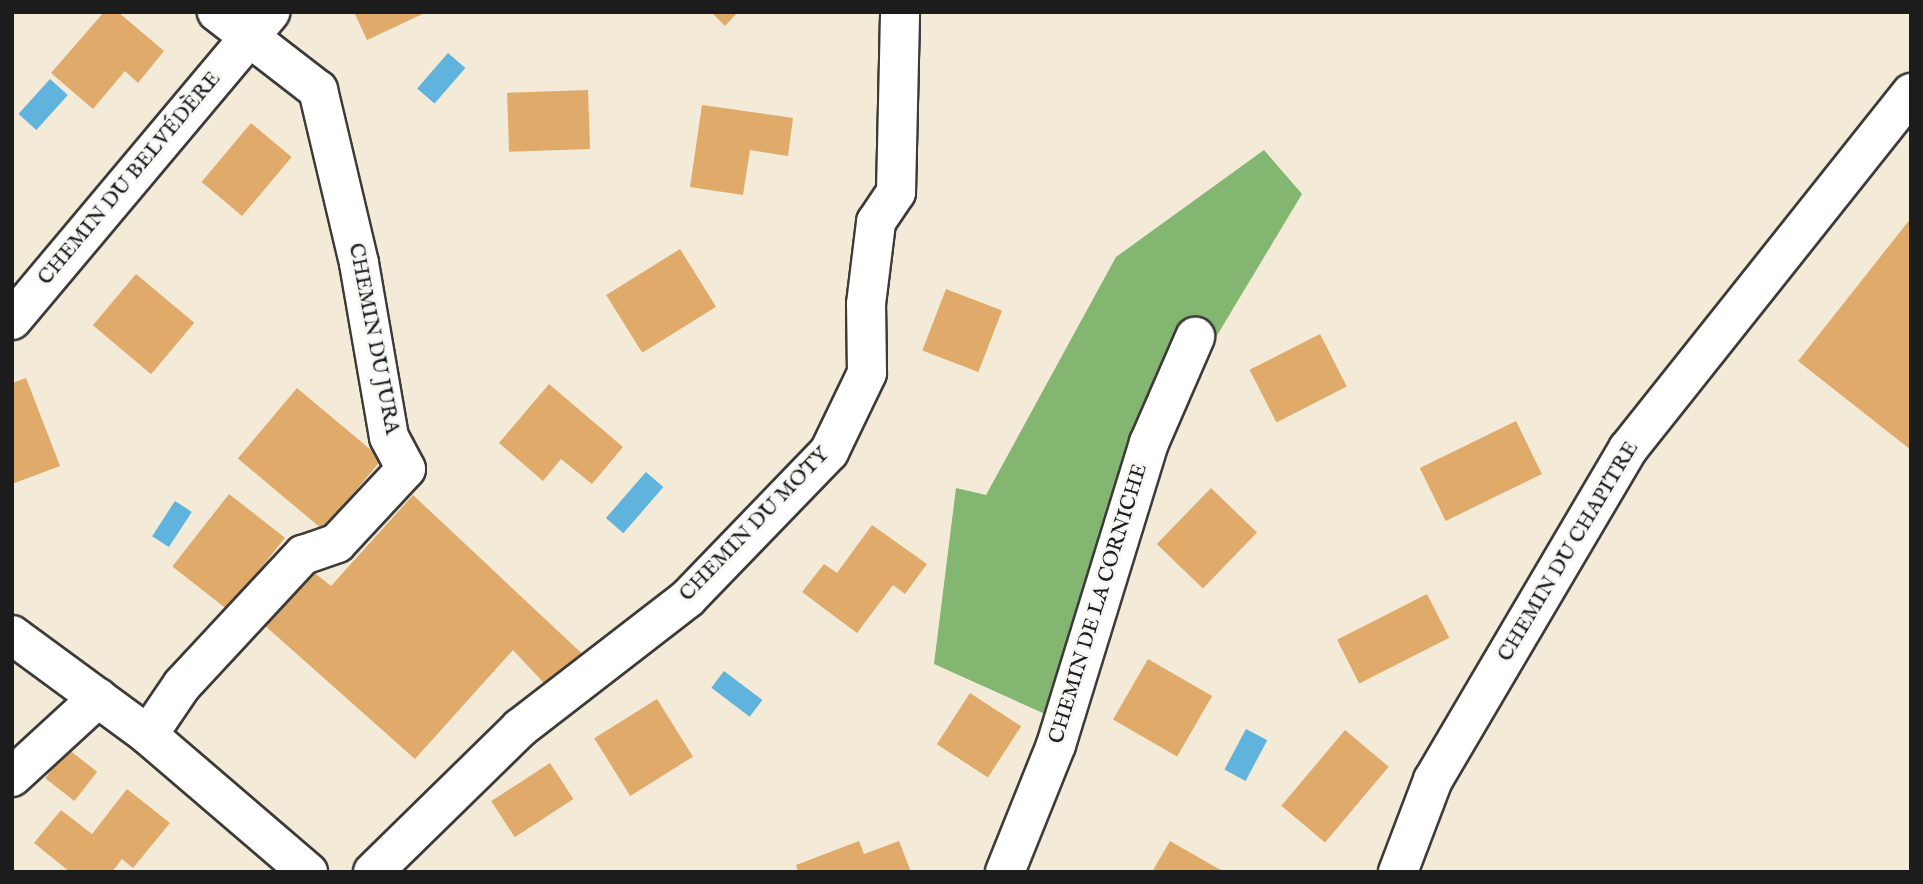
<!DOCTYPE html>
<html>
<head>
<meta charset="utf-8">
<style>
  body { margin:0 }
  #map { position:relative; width:1923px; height:884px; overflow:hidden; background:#f3ead8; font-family:"IM FELL English",serif }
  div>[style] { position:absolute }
  .forest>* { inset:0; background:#83b671 }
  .water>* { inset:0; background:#60b3dc; transform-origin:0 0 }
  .building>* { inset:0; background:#e0ab6a; transform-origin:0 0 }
  .roads { filter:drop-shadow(2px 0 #3c3b38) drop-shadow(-2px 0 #3c3b38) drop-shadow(0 2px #3c3b38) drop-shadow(0 -2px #3c3b38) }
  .street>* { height:38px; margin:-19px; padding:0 19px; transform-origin:19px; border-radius:19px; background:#fff }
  span { translate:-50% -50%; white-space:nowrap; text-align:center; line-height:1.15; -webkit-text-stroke:5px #f6f6f2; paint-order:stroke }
  .street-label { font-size:21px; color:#1c1c1c }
  .frame { position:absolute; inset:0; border:14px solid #1c1c1c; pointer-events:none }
</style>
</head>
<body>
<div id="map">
  <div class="forest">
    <i style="clip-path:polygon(1264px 150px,1302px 194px,1183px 392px,1054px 718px,934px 664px,956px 488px,986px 495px,1116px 257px)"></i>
  </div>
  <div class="water">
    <i style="left:448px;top:53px;width:23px;height:47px;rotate:41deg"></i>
    <i style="left:50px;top:79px;width:24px;height:47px;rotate:42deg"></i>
    <i style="left:646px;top:472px;width:23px;height:61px;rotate:41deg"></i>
    <i style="left:175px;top:501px;width:20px;height:42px;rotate:33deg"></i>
    <i style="left:724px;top:671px;width:48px;height:21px;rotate:37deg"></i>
    <i style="left:1246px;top:729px;width:24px;height:46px;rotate:28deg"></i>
  </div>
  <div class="building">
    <i style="clip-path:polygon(104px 12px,118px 12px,164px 51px,138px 83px,125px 71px,93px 109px,51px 73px)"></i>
    <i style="clip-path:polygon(354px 12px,427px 12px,367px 40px)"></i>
    <i style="clip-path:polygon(711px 12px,738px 12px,725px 26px)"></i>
    <i style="left:588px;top:90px;width:59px;height:81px;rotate:88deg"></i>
    <i style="clip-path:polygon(702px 105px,793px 118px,788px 156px,750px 150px,743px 195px,690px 187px)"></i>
    <i style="left:251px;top:123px;width:53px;height:77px;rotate:40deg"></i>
    <i style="clip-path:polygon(1911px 218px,1911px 450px,1798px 361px)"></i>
    <i style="left:680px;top:249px;width:68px;height:87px;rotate:58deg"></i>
    <i style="left:136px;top:274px;width:76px;height:67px;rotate:40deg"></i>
    <i style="left:946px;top:289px;width:60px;height:66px;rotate:21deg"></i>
    <i style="left:1320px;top:334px;width:59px;height:79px;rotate:63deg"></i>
    <i style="clip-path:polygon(26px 378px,60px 466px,12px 484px,12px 383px)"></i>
    <i style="clip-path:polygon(549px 384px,623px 447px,592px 484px,561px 459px,543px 481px,499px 443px)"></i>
    <i style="left:297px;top:388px;width:111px;height:92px;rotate:40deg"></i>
    <i style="left:1516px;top:421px;width:59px;height:107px;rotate:64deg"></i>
    <i style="left:1211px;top:488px;width:64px;height:78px;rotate:44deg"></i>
    <i style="left:229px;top:494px;width:71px;height:92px;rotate:38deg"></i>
    <i style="clip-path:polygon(413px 495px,592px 663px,556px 696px,513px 650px,415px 759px,263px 624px,311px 570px,331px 586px)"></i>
    <i style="clip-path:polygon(872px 525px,927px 564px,905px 594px,893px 585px,857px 633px,802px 592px,824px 564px,837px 573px)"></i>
    <i style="left:1427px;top:594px;width:49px;height:101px;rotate:63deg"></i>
    <i style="left:1148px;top:659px;width:74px;height:70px;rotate:30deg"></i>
    <i style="left:970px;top:693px;width:61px;height:61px;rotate:33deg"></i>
    <i style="left:657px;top:699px;width:68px;height:74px;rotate:58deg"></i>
    <i style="left:1345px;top:730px;width:57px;height:99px;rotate:40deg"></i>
    <i style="left:68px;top:749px;width:37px;height:37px;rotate:38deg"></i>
    <i style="left:550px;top:763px;width:43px;height:70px;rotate:57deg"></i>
    <i style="clip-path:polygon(127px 789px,170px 823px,133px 868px,122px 859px,112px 872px,70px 872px,34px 843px,61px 810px,92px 834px)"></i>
    <i style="clip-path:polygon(859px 841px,864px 854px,899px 841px,911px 872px,798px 872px,796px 865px)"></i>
    <i style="clip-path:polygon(1170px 841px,1224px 872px,1152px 872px)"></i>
  </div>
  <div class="roads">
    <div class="street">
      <i style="left:12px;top:320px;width:402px;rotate:-50deg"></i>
      <i style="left:12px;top:635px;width:169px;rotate:36.3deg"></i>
      <i style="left:148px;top:735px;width:211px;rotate:40.6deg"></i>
      <i style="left:148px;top:735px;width:60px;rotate:-55.8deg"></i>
      <i style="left:182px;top:685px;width:178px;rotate:-47.1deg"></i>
      <i style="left:303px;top:555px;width:36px;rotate:-19deg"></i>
      <i style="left:337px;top:543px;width:101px;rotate:-47deg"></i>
      <i style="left:406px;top:469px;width:36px;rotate:-118deg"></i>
      <i style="left:389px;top:437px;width:177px;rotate:-99.8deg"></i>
      <i style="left:359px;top:263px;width:178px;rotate:-103.3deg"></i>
      <i style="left:318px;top:90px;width:128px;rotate:-142.3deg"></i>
      <i style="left:12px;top:777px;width:117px;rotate:-42.6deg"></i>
      <i style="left:373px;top:872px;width:206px;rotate:-44.4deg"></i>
      <i style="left:520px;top:728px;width:212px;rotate:-37.7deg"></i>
      <i style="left:688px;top:598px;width:203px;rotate:-46deg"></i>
      <i style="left:829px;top:452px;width:88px;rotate:-64.3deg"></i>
      <i style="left:867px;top:373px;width:69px;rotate:-90.8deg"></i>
      <i style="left:866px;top:304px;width:83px;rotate:-83deg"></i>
      <i style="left:876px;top:222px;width:36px;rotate:-56deg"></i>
      <i style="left:896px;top:192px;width:180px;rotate:-88.7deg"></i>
      <i style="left:1005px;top:872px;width:137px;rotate:-68.1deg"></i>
      <i style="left:1056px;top:745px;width:316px;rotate:-72.9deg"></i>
      <i style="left:1149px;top:443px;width:116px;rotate:-66.5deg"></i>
      <i style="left:1398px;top:872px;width:98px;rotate:-69.2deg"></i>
      <i style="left:1433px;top:780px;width:384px;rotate:-59.5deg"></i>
      <i style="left:1628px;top:449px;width:455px;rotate:-51.5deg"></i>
    </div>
  </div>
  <div class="street-label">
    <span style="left:130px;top:179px;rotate:-50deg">CHEMIN DU BELVÉDÈRE</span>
    <span style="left:373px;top:339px;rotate:79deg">CHEMIN DU JURA</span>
    <span style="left:755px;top:525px;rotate:-46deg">CHEMIN DU MOTY</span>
    <span style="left:1569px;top:552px;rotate:-59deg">CHEMIN DU CHAPITRE</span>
    <span style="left:1099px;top:604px;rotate:-73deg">CHEMIN DE LA CORNICHE</span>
  </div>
  <div class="frame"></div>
</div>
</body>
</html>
